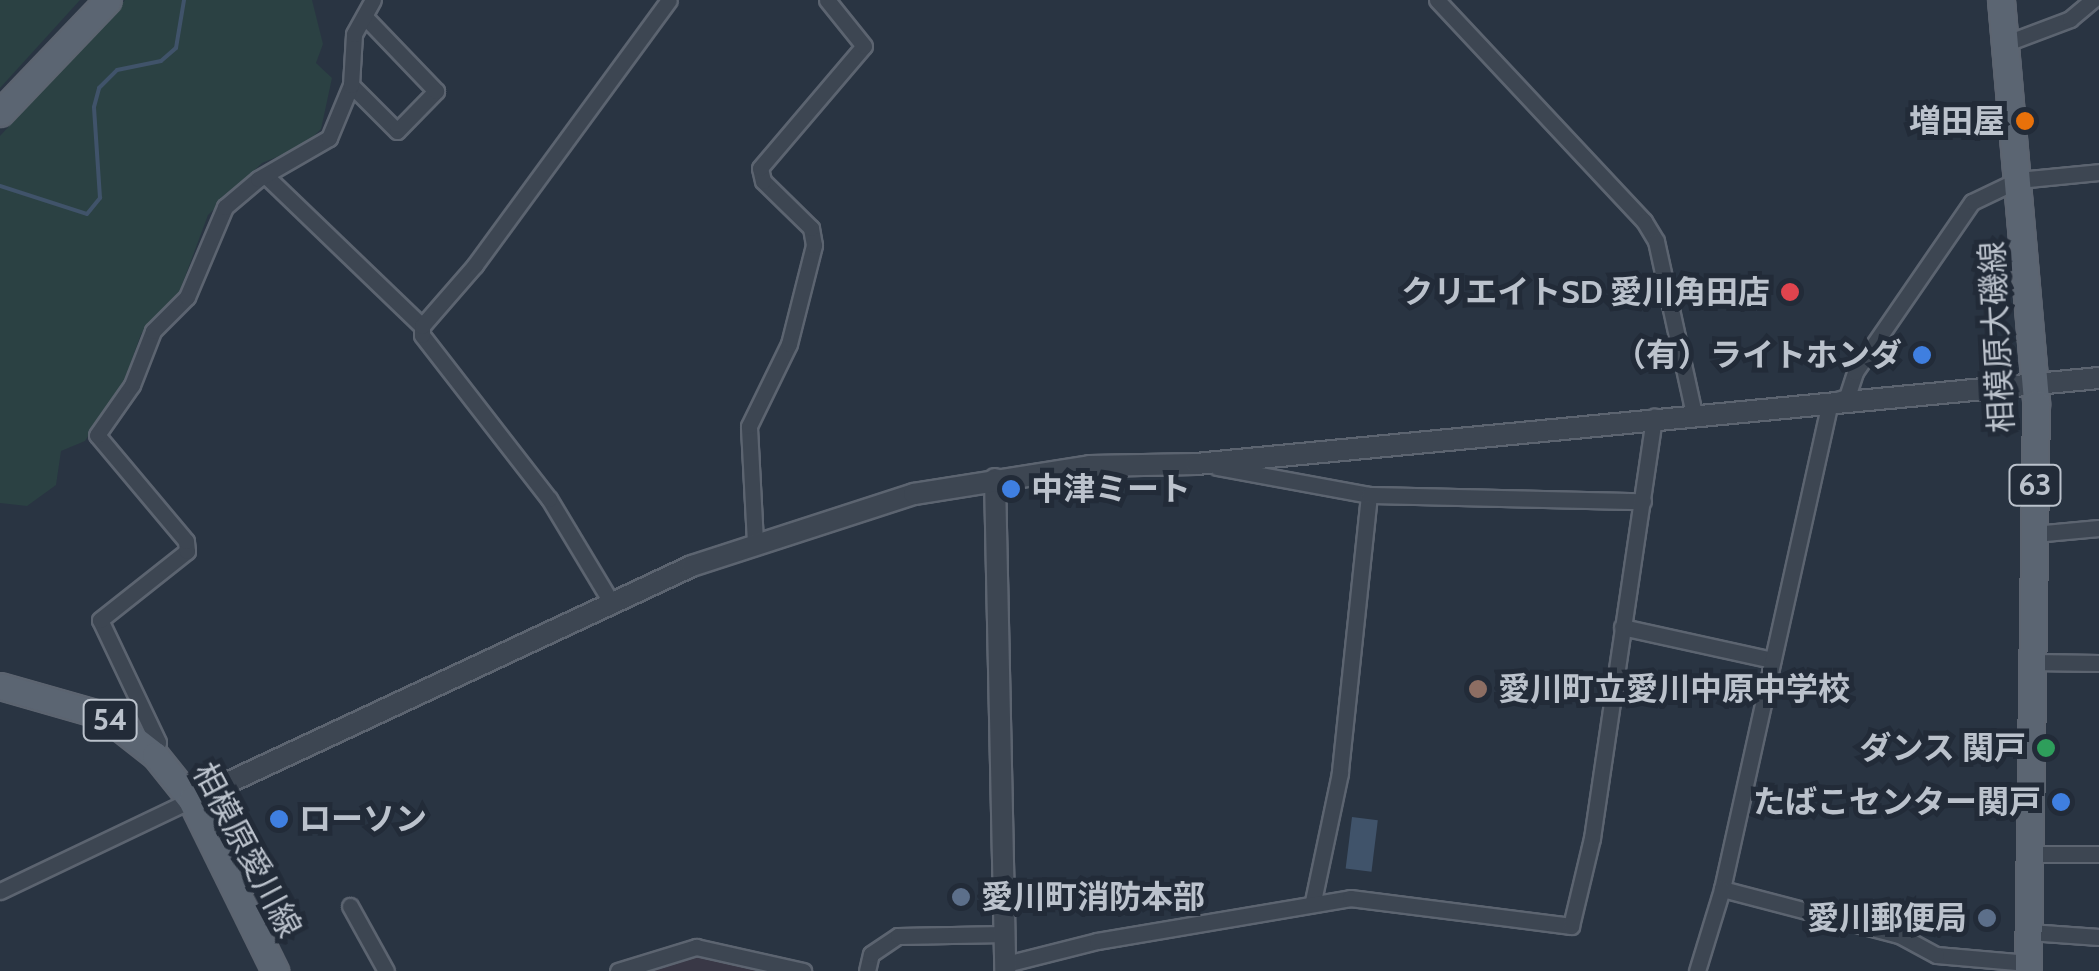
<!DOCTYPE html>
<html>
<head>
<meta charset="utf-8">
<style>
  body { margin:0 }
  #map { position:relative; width:2099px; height:971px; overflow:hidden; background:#293442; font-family:Cabin,"Noto Sans JP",sans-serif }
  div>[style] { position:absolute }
  .medical>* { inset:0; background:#393846 }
  .green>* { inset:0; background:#2b4143 }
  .water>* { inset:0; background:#40536a; transform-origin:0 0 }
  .stream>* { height:4px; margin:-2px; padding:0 2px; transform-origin:2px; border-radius:2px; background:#40536a }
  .roads { filter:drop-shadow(2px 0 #5c6470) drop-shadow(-2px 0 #5c6470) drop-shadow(0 2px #5c6470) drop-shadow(0 -2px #5c6470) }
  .minor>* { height:15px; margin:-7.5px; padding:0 7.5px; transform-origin:7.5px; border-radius:7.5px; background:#3d4652 }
  .tertiary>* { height:20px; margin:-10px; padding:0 10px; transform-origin:10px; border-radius:10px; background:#3d4652 }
  .primary>* { height:25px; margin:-12.5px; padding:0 12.5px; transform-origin:12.5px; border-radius:12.5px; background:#5b6572 }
  .dots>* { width:28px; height:28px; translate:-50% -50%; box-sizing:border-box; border:5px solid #222b38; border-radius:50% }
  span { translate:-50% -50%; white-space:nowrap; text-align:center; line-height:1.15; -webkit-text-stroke:10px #222b38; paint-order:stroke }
  .shield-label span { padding:2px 8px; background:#222b38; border:2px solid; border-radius:8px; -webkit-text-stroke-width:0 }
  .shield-label { font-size:30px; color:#bbc2cc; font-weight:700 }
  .poi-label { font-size:32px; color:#bbc2cc; font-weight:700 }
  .right { translate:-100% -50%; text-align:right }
  .left { translate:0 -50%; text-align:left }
  .street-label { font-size:32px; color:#bbc2cc }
</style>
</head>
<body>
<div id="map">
  <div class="medical">
    <i style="clip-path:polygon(696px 950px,786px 971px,629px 971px)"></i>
  </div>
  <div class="green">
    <i style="clip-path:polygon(0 0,80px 0,0 88px)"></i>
    <i style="clip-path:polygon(125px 0,312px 0,323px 44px,316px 63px,332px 78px,321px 129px,304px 146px,262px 163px,208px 215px,179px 293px,141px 334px,125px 379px,85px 441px,61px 451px,56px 485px,27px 506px,0 503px,0 136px)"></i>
  </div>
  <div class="water">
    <i style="left:1352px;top:817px;width:26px;height:52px;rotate:7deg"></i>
  </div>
  <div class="stream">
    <i style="left:0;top:186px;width:91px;rotate:17.8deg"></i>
    <i style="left:87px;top:214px;width:21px;rotate:-51deg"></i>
    <i style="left:100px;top:198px;width:91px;rotate:-93.8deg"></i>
    <i style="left:94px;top:107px;width:20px;rotate:-75deg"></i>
    <i style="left:99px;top:88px;width:25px;rotate:-45deg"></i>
    <i style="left:117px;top:70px;width:45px;rotate:-11.6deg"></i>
    <i style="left:161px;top:61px;width:20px;rotate:-41deg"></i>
    <i style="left:176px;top:48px;width:49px;rotate:-80.5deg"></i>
  </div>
  <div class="roads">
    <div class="minor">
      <i style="left:1437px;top:0;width:303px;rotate:46.9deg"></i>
      <i style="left:1644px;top:221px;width:23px;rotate:59deg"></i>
      <i style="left:1656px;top:241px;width:177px;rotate:77.6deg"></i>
      <i style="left:2004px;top:44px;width:71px;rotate:-20.7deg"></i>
      <i style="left:2070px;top:19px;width:30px;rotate:-40deg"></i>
      <i style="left:351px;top:85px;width:65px;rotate:45deg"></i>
      <i style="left:397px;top:131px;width:56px;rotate:-45.7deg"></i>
      <i style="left:436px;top:91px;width:101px;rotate:-133.8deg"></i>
      <i style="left:266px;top:176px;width:216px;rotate:43.9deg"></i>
      <i style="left:1217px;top:467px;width:155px;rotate:10.4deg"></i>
      <i style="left:1369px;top:495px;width:280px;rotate:96deg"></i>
      <i style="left:1340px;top:773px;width:131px;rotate:101.9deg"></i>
      <i style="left:1369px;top:495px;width:274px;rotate:1.3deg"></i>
      <i style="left:2034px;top:534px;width:65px;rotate:-5.3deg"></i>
      <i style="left:755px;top:542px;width:116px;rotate:-93deg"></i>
      <i style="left:749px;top:426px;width:91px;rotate:-64deg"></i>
      <i style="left:789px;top:344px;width:102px;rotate:-75.8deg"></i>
      <i style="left:814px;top:245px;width:17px;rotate:-100deg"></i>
      <i style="left:811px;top:228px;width:67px;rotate:-135.6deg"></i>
      <i style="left:763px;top:181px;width:13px;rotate:-103deg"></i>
      <i style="left:760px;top:168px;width:160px;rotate:-49.6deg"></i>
      <i style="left:864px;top:46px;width:59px;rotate:-128.8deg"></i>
      <i style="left:611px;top:602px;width:120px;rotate:-121deg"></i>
      <i style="left:549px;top:499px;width:207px;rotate:-127.8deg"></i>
      <i style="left:422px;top:335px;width:9px;rotate:-90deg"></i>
      <i style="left:422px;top:326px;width:81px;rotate:-49deg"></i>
      <i style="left:475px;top:265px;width:328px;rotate:-53.8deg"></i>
      <i style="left:1622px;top:627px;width:154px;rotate:12.4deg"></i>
      <i style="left:2032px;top:662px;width:67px;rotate:0.9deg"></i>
      <i style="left:155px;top:755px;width:13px;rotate:-77deg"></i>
      <i style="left:158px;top:742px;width:135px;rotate:-115.4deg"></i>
      <i style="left:100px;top:620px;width:111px;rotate:-38.4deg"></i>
      <i style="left:187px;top:551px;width:10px;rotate:-96deg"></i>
      <i style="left:186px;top:541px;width:138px;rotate:-130deg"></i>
      <i style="left:97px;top:435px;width:61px;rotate:-55deg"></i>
      <i style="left:132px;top:385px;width:58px;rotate:-68.7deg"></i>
      <i style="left:153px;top:331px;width:48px;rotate:-45deg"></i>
      <i style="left:187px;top:297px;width:98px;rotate:-67.1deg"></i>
      <i style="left:225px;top:207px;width:43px;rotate:-40.3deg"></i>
      <i style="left:258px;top:179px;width:82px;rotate:-30deg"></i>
      <i style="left:329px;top:138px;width:57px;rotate:-67.5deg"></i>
      <i style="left:351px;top:85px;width:51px;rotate:-86.6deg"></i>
      <i style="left:354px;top:34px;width:39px;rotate:-61deg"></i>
      <i style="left:2030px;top:854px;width:69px"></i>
      <i style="left:0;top:891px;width:212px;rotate:-25.5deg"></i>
      <i style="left:350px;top:906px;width:74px;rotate:61deg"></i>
      <i style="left:2029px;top:932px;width:70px;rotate:4.1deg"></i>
      <i style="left:2028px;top:963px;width:92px;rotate:-175deg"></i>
      <i style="left:1936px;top:955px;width:42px;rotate:-151.6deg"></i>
      <i style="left:1899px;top:935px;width:183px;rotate:-165.4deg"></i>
      <i style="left:1722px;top:889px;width:499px;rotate:-77.5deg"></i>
      <i style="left:1830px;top:402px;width:18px;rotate:-16deg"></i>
      <i style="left:1847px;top:397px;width:26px;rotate:-72deg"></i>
      <i style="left:1855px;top:372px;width:206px;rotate:-55.5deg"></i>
      <i style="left:1972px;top:202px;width:51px;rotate:-25.6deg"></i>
      <i style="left:2018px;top:180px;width:81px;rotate:-5.6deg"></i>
      <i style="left:1006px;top:964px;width:94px;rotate:-14.2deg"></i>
      <i style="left:1097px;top:941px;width:257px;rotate:-9.6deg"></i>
      <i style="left:1350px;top:898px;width:223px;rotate:7.2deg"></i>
      <i style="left:1571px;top:926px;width:90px;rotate:-76.6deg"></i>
      <i style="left:1592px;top:838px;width:426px;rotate:-81.6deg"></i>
      <i style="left:618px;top:971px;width:82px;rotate:-17.1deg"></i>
      <i style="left:696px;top:947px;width:110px;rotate:12.6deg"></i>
      <i style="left:867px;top:971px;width:17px;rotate:-77deg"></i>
      <i style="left:871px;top:954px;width:32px;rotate:-34deg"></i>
      <i style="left:898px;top:936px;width:107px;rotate:-1.1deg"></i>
      <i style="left:1697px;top:971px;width:86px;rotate:-73deg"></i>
    </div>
    <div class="tertiary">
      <i style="left:995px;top:479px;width:492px;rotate:88.8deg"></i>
      <i style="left:191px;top:800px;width:553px;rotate:-25.04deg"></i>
      <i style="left:692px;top:566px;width:233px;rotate:-18deg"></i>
      <i style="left:914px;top:494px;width:178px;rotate:-9deg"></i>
      <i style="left:1090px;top:466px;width:106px;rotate:-1.1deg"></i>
      <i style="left:1196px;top:464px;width:907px;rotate:-5.44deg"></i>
    </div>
    <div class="primary">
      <i style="left:2001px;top:0;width:405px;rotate:85deg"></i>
      <i style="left:2036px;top:403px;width:568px;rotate:90.81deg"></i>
      <i style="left:0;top:113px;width:156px;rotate:-46.3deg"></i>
      <i style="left:0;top:686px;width:109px;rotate:15.9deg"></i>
      <i style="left:105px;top:716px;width:63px;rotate:38deg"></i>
      <i style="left:155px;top:755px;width:58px;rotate:51.3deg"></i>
      <i style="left:191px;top:800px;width:191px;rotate:63.8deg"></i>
    </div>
  </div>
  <div class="dots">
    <i style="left:2025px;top:121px;background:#e8710a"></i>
    <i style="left:1790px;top:292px;background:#e0444e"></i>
    <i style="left:1922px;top:355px;background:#3f7fe0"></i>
    <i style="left:1011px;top:489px;background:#3f7fe0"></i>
    <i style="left:1478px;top:689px;background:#8d6e63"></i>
    <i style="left:2046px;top:748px;background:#2e9e5b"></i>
    <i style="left:2061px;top:802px;background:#3f7fe0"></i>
    <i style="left:279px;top:819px;background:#3f7fe0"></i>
    <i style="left:961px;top:897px;background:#5c6f8a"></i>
    <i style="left:1987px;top:918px;background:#5c6f8a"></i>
  </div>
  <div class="shield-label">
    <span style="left:2035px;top:485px">63</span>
    <span style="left:110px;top:720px">54</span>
  </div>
  <div class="poi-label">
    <span class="right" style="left:2005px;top:121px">増田屋</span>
    <span class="right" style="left:1770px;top:292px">クリエイトSD 愛川角田店</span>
    <span class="right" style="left:1902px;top:355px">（有）ライトホンダ</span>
    <span class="left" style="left:1031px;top:489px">中津ミート</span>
    <span class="left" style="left:1498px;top:689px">愛川町立愛川中原中学校</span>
    <span class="right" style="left:2026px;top:748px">ダンス 関戸</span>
    <span class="right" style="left:2041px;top:802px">たばこセンター関戸</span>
    <span class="left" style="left:299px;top:819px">ローソン</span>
    <span class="left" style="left:981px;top:897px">愛川町消防本部</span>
    <span class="right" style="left:1967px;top:918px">愛川郵便局</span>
  </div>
  <div class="street-label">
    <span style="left:1997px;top:337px;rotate:-93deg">相模原大磯線</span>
    <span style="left:247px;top:850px;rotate:62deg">相模原愛川線</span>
  </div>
</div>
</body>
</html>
